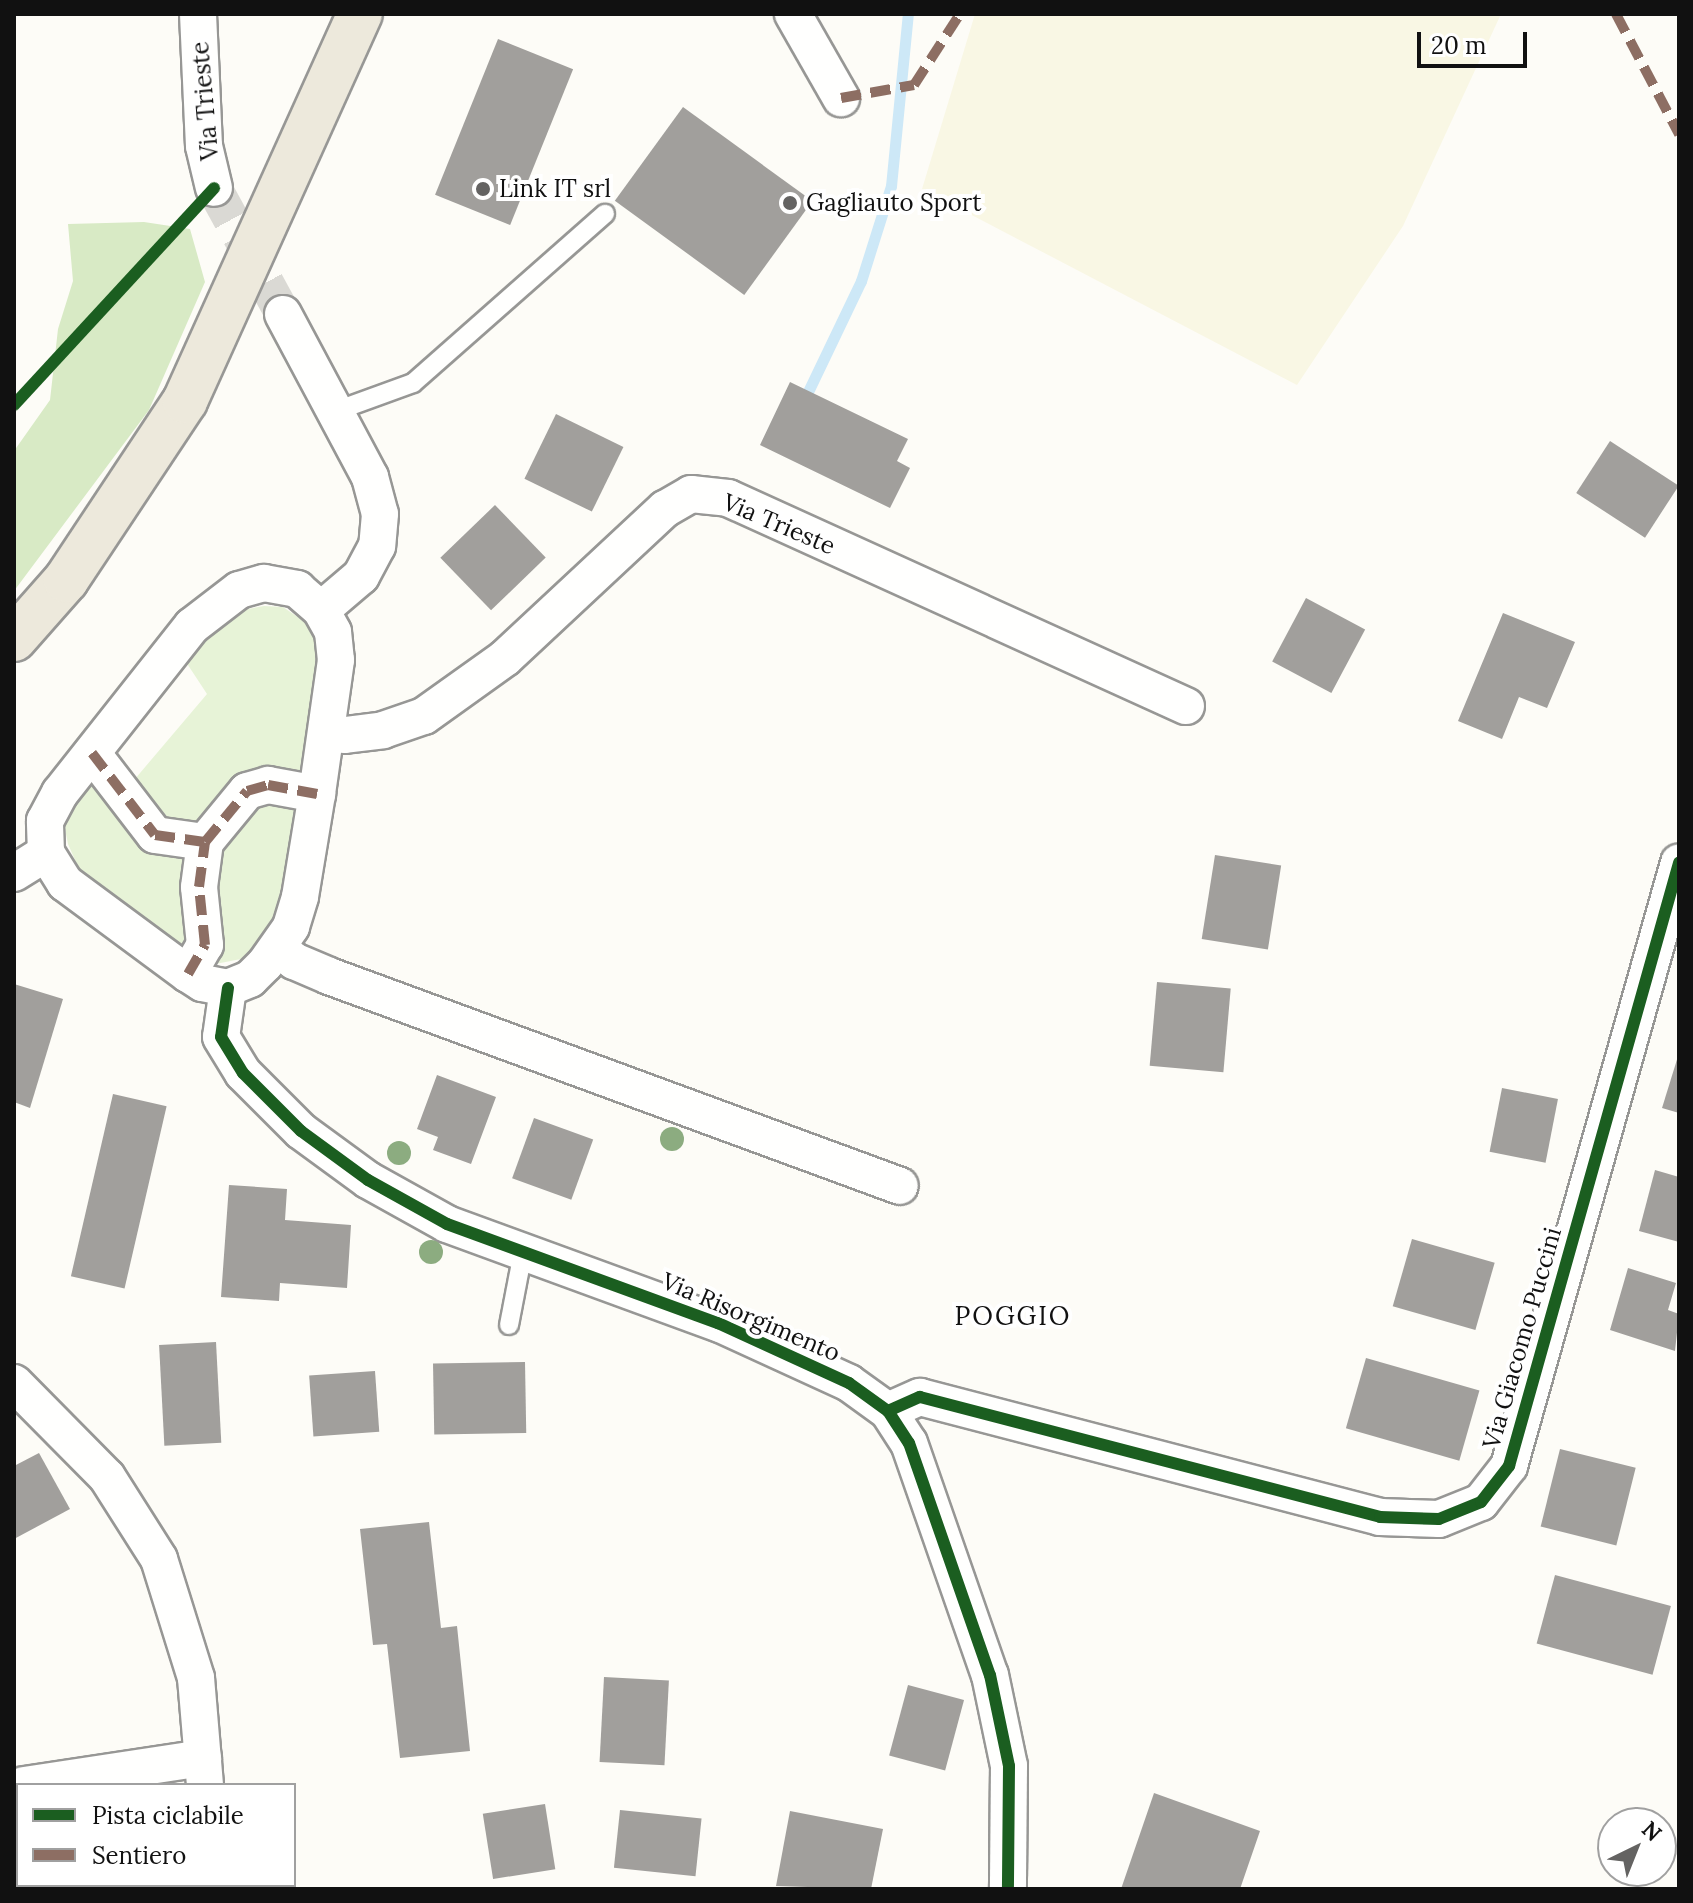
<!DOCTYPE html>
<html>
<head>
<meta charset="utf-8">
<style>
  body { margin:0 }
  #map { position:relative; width:1693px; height:1903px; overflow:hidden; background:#fdfcf7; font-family:Lora,serif }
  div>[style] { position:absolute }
  .farmland>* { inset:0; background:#f9f7e4 }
  .green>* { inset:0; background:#e7f3d7 }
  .forest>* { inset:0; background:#d8eac5 }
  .stream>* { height:11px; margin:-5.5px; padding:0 5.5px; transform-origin:5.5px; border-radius:5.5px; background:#cde8f7 }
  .building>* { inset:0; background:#a19f9c; transform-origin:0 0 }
  .street-tunnel>* { height:36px; margin-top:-18px; transform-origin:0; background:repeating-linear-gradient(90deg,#dad9d4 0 36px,transparent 0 54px) }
  .roads { filter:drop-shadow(2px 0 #979795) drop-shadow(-2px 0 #979795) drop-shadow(0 2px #979795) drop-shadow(0 -2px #979795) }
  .lane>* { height:18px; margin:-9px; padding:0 9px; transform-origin:9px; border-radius:9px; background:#fffffe }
  .street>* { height:36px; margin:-18px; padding:0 18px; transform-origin:18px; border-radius:18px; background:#fffffe }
  .primary>* { height:44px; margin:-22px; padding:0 22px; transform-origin:22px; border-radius:22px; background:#ede9dc }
  .quiet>* { height:10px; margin-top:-5px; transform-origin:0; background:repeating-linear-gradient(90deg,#8d6e63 0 20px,transparent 0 30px) }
  .cycleway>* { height:12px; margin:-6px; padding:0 6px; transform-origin:6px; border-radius:6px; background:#1b5e20 }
  .trees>* { width:24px; height:24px; margin:-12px; border-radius:50%; background:#8cac80 }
  .dots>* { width:22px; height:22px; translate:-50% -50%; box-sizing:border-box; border:4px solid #fff; border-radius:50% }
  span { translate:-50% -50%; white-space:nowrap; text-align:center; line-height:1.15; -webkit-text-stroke:8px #fff; paint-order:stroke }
  .street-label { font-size:24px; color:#111 }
  .poi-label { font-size:24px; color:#111 }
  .left { translate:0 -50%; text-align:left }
  .neighbourhood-label { font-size:26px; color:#111; letter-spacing:2px }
  .frame { position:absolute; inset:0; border:16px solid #111; pointer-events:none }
  .legend { position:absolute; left:16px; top:1783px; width:280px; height:104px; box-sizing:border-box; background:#fff; border:2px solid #a0a0a0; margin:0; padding:10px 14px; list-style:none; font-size:24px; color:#111 }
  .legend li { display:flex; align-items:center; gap:16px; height:40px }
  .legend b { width:40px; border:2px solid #a0a0a0 }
  .north { position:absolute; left:1597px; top:1807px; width:80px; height:80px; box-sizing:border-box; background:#fff; border:2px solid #a0a0a0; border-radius:50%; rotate:43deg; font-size:22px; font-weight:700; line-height:32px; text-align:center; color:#111 }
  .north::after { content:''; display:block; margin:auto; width:28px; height:36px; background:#646362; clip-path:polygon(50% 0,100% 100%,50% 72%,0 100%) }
  .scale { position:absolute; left:1417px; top:32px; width:110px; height:36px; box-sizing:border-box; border:4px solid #111; border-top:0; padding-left:10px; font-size:24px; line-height:28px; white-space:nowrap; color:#111; -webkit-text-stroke:6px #fff; paint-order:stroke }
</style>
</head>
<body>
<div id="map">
  <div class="farmland">
    <i style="clip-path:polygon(975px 14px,1501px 14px,1403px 226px,1297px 385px,922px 189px)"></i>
  </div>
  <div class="green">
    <i style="clip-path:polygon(264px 606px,283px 607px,305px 622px,319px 641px,322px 661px,277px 916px,257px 950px,241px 959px,205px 966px,79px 869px,68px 844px,64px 824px,72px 798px,105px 757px,129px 786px,207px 694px,184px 659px,202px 638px,242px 610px)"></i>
  </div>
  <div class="forest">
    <i style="clip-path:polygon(144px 222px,190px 229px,205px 282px,149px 410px,14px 591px,14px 451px,50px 400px,58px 329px,73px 281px,68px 224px)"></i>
  </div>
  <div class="stream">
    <i style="left:804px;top:400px;width:132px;rotate:-64.4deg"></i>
    <i style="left:861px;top:281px;width:100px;rotate:-72.5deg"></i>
    <i style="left:891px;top:186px;width:173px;rotate:-84.4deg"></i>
  </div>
  <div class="building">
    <i style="left:498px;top:39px;width:81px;height:168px;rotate:22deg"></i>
    <i style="left:683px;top:107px;width:160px;height:116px;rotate:36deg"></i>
    <i style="clip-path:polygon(790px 382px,908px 439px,897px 461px,910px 468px,890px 508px,760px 445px)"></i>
    <i style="left:556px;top:414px;width:75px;height:72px;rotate:26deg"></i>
    <i style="left:1610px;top:441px;width:82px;height:62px;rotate:33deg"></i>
    <i style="left:495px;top:505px;width:73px;height:76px;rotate:46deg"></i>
    <i style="left:1306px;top:598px;width:67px;height:72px;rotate:28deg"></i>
    <i style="clip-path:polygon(1503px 613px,1575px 642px,1547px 708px,1519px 697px,1502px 739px,1458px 721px)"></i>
    <i style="left:1215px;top:855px;width:67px;height:85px;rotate:9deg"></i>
    <i style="left:1157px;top:982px;width:74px;height:84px;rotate:5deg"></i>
    <i style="clip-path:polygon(14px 984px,63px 999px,30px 1108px,14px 1102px)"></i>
    <i style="clip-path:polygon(1679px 1053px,1679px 1113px,1662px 1108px)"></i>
    <i style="clip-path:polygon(437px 1075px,496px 1097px,471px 1164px,433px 1150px,438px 1137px,417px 1129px)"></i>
    <i style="left:1502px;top:1088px;width:57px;height:65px;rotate:11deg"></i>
    <i style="left:113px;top:1094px;width:55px;height:187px;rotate:13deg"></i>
    <i style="left:534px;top:1118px;width:63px;height:64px;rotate:20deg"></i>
    <i style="clip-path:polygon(1655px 1170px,1679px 1177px,1679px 1242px,1639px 1231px)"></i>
    <i style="clip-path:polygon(229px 1185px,287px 1189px,285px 1220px,351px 1225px,347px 1288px,280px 1283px,279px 1301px,221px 1297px)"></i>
    <i style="left:1412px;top:1239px;width:86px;height:70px;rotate:16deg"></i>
    <i style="clip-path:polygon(1628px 1268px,1676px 1283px,1668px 1310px,1679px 1314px,1675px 1351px,1610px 1330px)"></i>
    <i style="left:216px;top:1342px;width:101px;height:57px;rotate:87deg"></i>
    <i style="left:1366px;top:1358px;width:118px;height:73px;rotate:16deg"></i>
    <i style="left:525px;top:1362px;width:71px;height:92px;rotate:89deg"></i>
    <i style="left:375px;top:1371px;width:61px;height:66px;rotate:86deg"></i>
    <i style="left:1560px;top:1449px;width:78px;height:80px;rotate:14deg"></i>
    <i style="clip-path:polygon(39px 1453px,70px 1509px,14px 1539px,14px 1466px)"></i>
    <i style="clip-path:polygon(429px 1522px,441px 1628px,457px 1626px,470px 1751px,400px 1758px,387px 1644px,373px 1645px,360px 1529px)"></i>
    <i style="left:1555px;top:1575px;width:120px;height:71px;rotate:15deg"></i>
    <i style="left:604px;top:1677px;width:65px;height:85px;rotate:3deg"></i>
    <i style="left:908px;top:1685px;width:58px;height:73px;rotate:15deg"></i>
    <i style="clip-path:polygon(1154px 1793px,1260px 1831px,1240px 1889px,1121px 1889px)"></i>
    <i style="left:545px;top:1804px;width:66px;height:63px;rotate:81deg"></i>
    <i style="left:620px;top:1810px;width:82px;height:58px;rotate:6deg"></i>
    <i style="clip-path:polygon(790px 1811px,883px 1829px,871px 1889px,776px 1886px)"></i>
    <i style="left:31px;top:1885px;width:107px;height:4px"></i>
  </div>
  <div class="street-tunnel">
    <i style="left:214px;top:188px;width:144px;rotate:61.3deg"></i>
  </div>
  <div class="roads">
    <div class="lane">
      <i style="left:336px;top:411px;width:82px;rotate:-20deg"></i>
      <i style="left:413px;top:383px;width:256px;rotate:-41.4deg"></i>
      <i style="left:509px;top:1325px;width:74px;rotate:-79.1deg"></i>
    </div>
    <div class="street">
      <i style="left:198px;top:14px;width:132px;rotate:87.4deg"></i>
      <i style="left:204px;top:146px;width:43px;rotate:76.6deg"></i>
      <i style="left:793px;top:14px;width:97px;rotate:60.3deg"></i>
      <i style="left:283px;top:314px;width:185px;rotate:61.9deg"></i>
      <i style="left:370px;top:477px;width:38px;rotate:75deg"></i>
      <i style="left:380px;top:514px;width:32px;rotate:95deg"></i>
      <i style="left:377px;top:546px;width:34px;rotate:118deg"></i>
      <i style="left:361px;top:576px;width:52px;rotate:139.6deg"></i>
      <i style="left:264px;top:583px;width:34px;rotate:10deg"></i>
      <i style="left:297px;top:589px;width:32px;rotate:41deg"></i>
      <i style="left:321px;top:610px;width:25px;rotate:61deg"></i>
      <i style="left:333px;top:632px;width:28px;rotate:84deg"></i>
      <i style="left:336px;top:660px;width:135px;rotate:98.1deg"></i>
      <i style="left:317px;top:794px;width:104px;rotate:99.4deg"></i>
      <i style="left:300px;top:897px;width:31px;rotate:107deg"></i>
      <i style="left:291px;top:927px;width:45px;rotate:125.1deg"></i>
      <i style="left:265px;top:964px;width:21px;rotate:135deg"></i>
      <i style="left:250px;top:979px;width:24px;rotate:158deg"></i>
      <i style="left:228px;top:988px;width:26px;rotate:-169deg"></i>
      <i style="left:202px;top:983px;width:17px;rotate:-147deg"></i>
      <i style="left:188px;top:974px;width:153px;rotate:-143.5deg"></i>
      <i style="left:65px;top:883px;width:36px;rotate:-122deg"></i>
      <i style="left:46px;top:853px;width:32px;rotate:-92deg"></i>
      <i style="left:45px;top:821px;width:32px;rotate:-62deg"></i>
      <i style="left:60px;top:793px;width:213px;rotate:-51.7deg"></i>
      <i style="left:192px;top:626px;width:59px;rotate:-37.5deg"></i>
      <i style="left:239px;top:590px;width:26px;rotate:-16deg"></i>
      <i style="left:327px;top:731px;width:18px;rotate:13deg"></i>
      <i style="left:345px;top:735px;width:38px;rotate:-7deg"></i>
      <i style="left:383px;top:730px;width:43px;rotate:-18.9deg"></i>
      <i style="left:424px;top:716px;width:100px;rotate:-35.6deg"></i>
      <i style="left:505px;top:658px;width:219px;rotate:-43deg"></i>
      <i style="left:665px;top:509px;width:30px;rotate:-30deg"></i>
      <i style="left:691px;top:494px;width:37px;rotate:6deg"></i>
      <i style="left:728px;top:498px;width:503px;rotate:24.43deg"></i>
      <i style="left:92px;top:753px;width:103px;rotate:52.5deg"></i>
      <i style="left:155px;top:835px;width:50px;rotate:8deg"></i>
      <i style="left:14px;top:873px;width:38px;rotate:-32deg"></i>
      <i style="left:279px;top:948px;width:20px;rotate:41deg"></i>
      <i style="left:294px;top:961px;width:38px;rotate:23deg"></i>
      <i style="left:329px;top:976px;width:608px;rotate:20.19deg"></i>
      <i style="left:188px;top:974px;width:34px;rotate:-60deg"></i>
      <i style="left:205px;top:945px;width:58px;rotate:-95.9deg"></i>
      <i style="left:199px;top:887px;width:45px;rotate:-82.4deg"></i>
      <i style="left:205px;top:842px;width:66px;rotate:-50.5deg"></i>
      <i style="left:247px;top:791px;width:22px;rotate:-16deg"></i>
      <i style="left:268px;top:785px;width:50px;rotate:10.4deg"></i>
      <i style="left:228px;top:988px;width:49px;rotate:98.1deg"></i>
      <i style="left:221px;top:1037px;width:42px;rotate:58.6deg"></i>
      <i style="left:243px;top:1073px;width:82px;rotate:45deg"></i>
      <i style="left:301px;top:1131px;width:83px;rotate:36.2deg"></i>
      <i style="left:368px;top:1180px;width:90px;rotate:29.1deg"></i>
      <i style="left:447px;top:1224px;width:289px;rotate:20.1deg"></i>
      <i style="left:718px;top:1323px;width:144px;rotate:24.6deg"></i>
      <i style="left:849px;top:1383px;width:48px;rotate:35.7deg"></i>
      <i style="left:888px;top:1411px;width:38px;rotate:57deg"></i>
      <i style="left:909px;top:1443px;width:246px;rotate:70.8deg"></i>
      <i style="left:990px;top:1675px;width:93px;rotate:78.2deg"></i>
      <i style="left:1009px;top:1766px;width:123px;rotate:90.5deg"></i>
      <i style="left:14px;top:1383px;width:132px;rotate:45.3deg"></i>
      <i style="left:107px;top:1477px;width:97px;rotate:57.6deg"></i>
      <i style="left:159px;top:1559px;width:125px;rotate:72.7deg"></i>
      <i style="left:196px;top:1678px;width:107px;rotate:85.2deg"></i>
      <i style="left:888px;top:1411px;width:35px;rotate:-24deg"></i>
      <i style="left:920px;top:1397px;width:475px;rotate:14.6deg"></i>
      <i style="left:1380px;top:1517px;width:59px;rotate:1.9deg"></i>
      <i style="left:1439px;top:1519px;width:45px;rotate:-22deg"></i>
      <i style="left:1481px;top:1502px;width:46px;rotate:-52.1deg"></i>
      <i style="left:1509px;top:1466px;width:627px;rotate:-74.26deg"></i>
      <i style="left:24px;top:1785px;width:181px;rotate:-8.6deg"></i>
      <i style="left:215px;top:1885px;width:4px;rotate:90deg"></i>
    </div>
    <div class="primary">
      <i style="left:14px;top:639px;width:79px;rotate:-48.6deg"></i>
      <i style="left:66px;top:580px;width:215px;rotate:-56.4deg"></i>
      <i style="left:185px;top:401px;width:425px;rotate:-65.7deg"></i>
    </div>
  </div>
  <div class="quiet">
    <i style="left:1616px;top:14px;width:136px;rotate:62.3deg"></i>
    <i style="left:841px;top:98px;width:74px;rotate:-10.1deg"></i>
    <i style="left:914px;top:85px;width:85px;rotate:-57.1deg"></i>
    <i style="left:92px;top:753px;width:103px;rotate:52.5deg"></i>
    <i style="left:155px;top:835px;width:50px;rotate:8deg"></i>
    <i style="left:188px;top:974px;width:34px;rotate:-60deg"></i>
    <i style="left:205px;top:945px;width:58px;rotate:-95.9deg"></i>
    <i style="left:199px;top:887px;width:45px;rotate:-82.4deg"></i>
    <i style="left:205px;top:842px;width:66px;rotate:-50.5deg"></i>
    <i style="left:247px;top:791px;width:22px;rotate:-16deg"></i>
    <i style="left:268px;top:785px;width:50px;rotate:10.4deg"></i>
  </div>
  <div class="cycleway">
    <i style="left:14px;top:405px;width:295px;rotate:-47.3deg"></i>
    <i style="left:228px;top:988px;width:49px;rotate:98.1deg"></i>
    <i style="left:221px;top:1037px;width:42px;rotate:58.6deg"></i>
    <i style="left:243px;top:1073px;width:82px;rotate:45deg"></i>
    <i style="left:301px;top:1131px;width:83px;rotate:36.2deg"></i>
    <i style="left:368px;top:1180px;width:90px;rotate:29.1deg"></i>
    <i style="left:447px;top:1224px;width:289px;rotate:20.1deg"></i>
    <i style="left:718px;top:1323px;width:144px;rotate:24.6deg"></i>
    <i style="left:849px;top:1383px;width:48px;rotate:35.7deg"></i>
    <i style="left:888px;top:1411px;width:38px;rotate:57deg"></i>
    <i style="left:909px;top:1443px;width:246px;rotate:70.8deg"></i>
    <i style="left:990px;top:1675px;width:93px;rotate:78.2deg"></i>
    <i style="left:1009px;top:1766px;width:123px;rotate:90.5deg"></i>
    <i style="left:888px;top:1411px;width:35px;rotate:-24deg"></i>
    <i style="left:920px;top:1397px;width:475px;rotate:14.6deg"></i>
    <i style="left:1380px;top:1517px;width:59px;rotate:1.9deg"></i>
    <i style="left:1439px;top:1519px;width:45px;rotate:-22deg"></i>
    <i style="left:1481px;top:1502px;width:46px;rotate:-52.1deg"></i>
    <i style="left:1509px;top:1466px;width:627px;rotate:-74.26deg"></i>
  </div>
  <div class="trees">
    <i style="left:672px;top:1139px"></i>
    <i style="left:399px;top:1153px"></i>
    <i style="left:431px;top:1252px"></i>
  </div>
  <div class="dots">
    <i style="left:483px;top:189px;background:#646362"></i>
    <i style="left:790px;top:203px;background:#646362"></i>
  </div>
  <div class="street-label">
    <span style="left:205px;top:101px;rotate:-95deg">Via Trieste</span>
    <span style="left:779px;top:524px;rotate:23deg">Via Trieste</span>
    <span style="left:751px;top:1317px;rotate:23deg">Via Risorgimento</span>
    <span style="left:1522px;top:1338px;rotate:-74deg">Via Giacomo Puccini</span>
  </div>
  <div class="poi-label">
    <span class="left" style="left:499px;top:189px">Link IT srl</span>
    <span class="left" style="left:806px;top:203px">Gagliauto Sport</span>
  </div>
  <div class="neighbourhood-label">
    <span style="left:1013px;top:1316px">POGGIO</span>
  </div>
  <div class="frame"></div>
  <ul class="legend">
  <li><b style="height:10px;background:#1b5e20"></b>Pista ciclabile</li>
  <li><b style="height:10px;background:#8d6e63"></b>Sentiero</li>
  </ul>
  <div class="north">N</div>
  <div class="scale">20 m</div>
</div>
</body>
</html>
